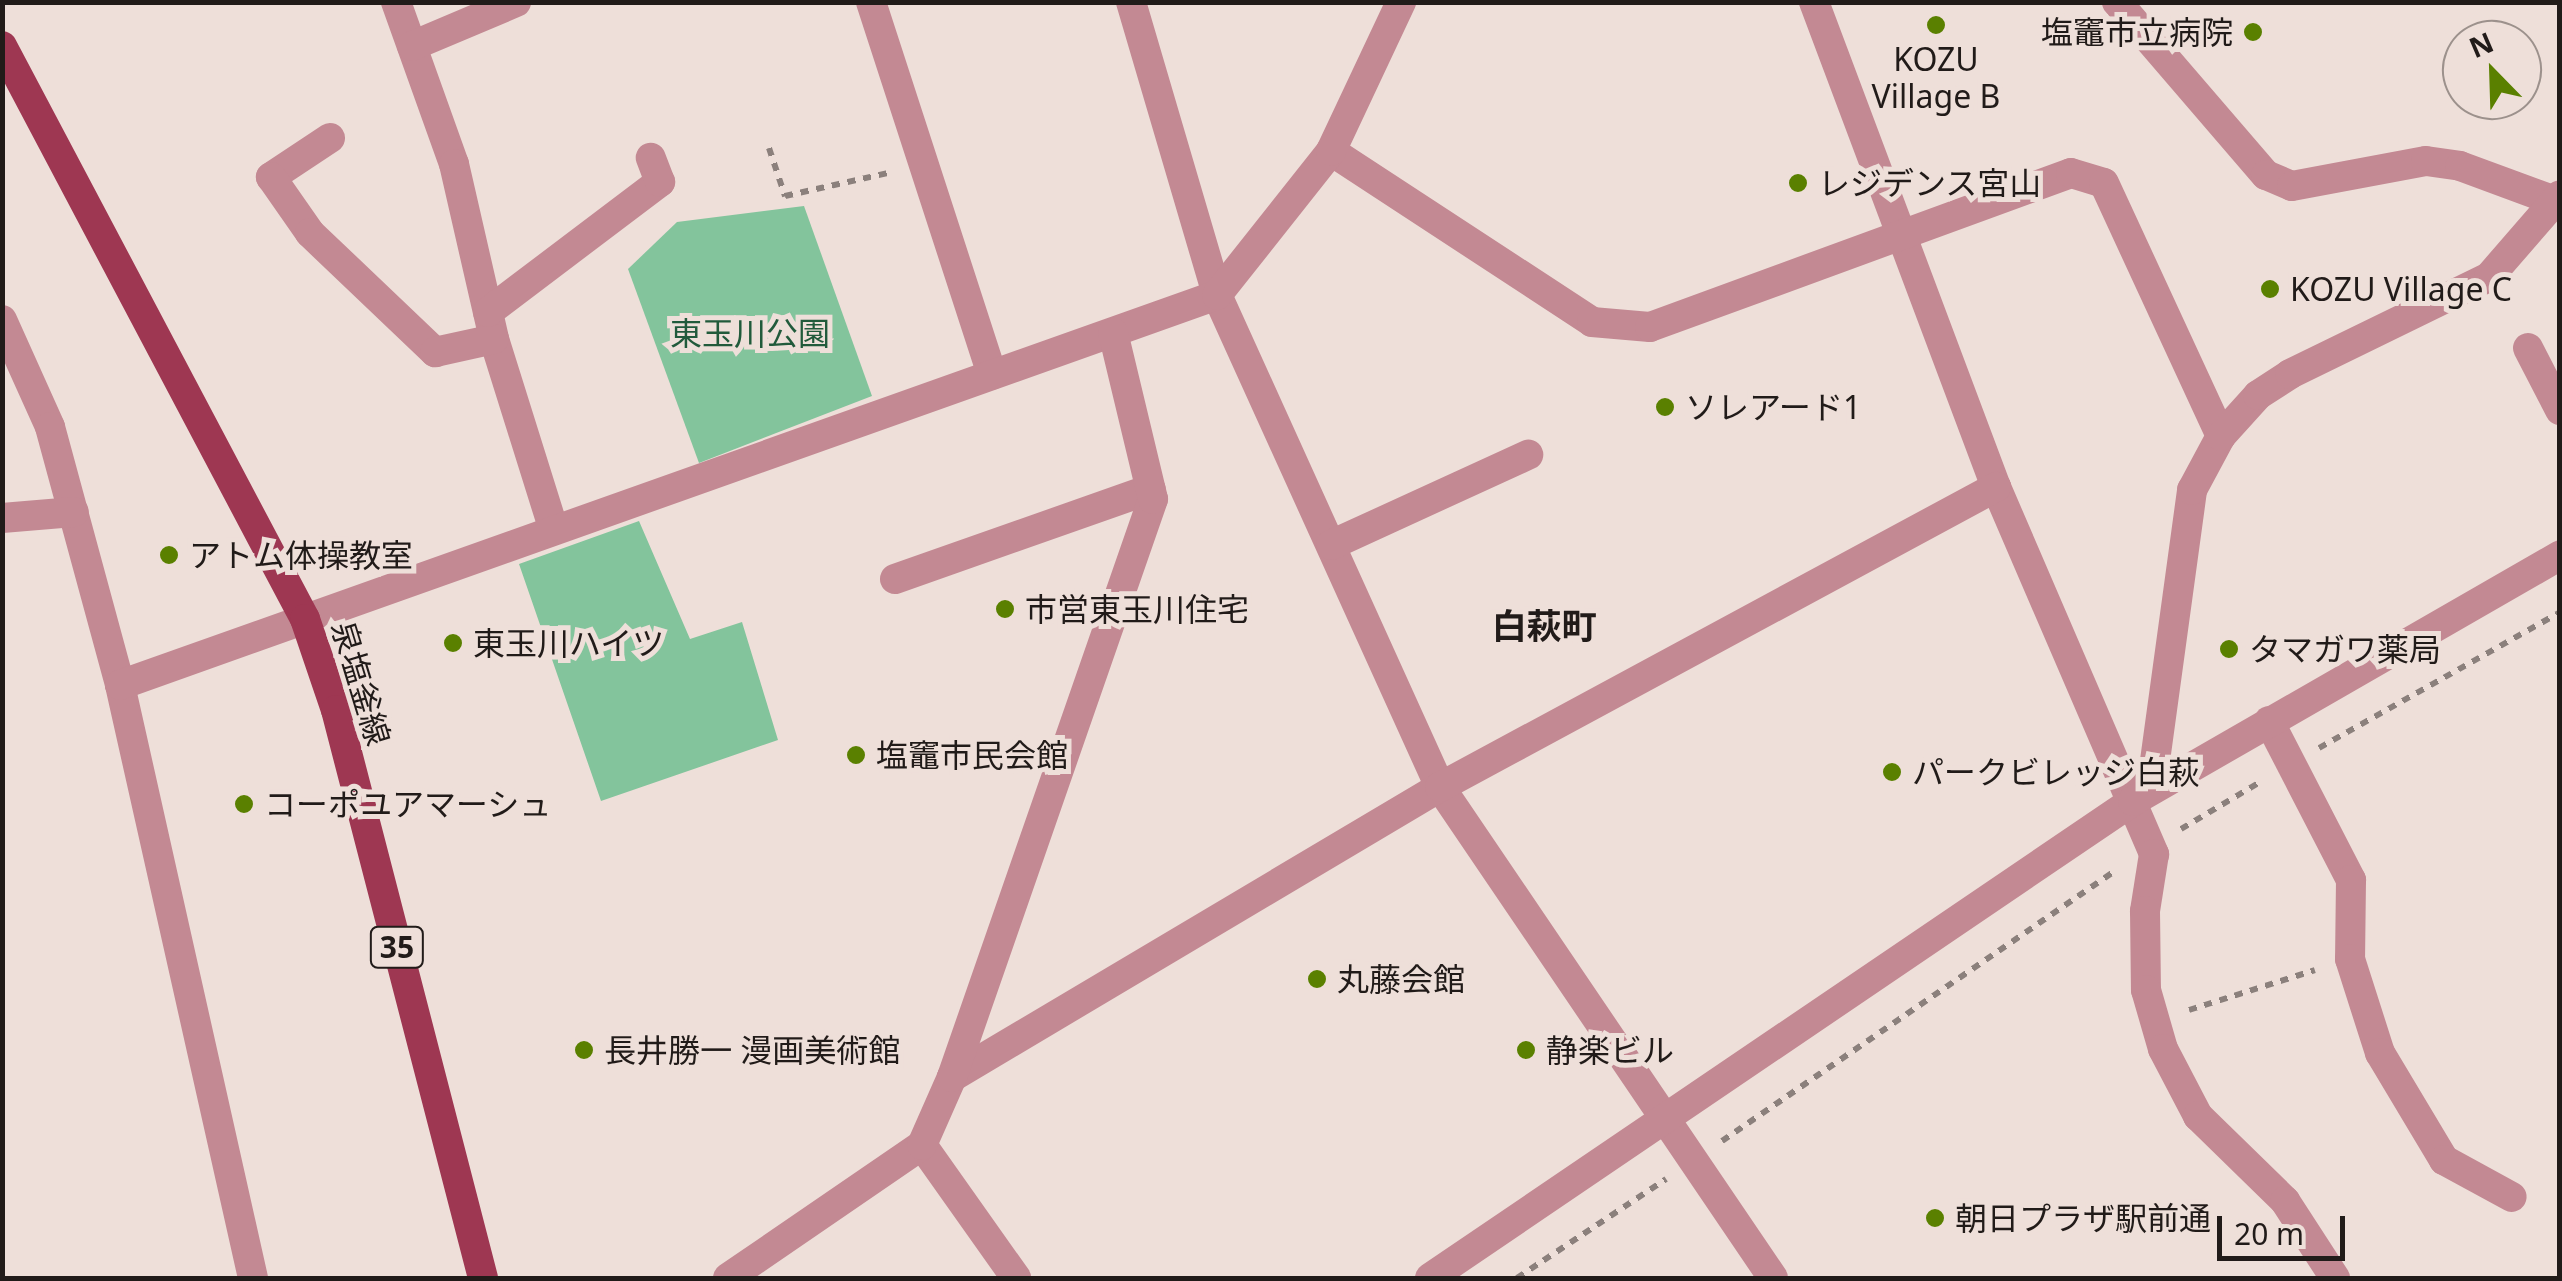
<!DOCTYPE html>
<html>
<head>
<meta charset="utf-8">
<style>
  body { margin:0 }
  #map { position:relative; width:2562px; height:1281px; overflow:hidden; background:#eedfd9; font-family:"Noto Sans","Noto Sans JP",sans-serif }
  div>[style] { position:absolute }
  .green>* { inset:0; background:#83c49c }
  .path>* { height:6px; margin-top:-3px; transform-origin:0; background:repeating-linear-gradient(90deg,#8b807c 0 8px,transparent 0 16px) }
  .minor>* { height:30px; margin:-15px; padding:0 15px; transform-origin:15px; border-radius:15px; background:#c38993 }
  .major>* { height:30px; margin:-15px; padding:0 15px; transform-origin:15px; border-radius:15px; background:#9e3752 }
  .dots>* { width:28px; height:28px; translate:-50% -50%; box-sizing:border-box; border:5px solid #eedfd9; border-radius:50% }
  span { translate:-50% -50%; white-space:nowrap; text-align:center; line-height:1.15; -webkit-text-stroke:10px #eedfd9; paint-order:stroke }
  .shield-label span { padding:2px 8px; background:#eedfd9; border:2px solid; border-radius:8px; -webkit-text-stroke-width:0 }
  .shield-label { font-size:30px; color:#211b19; font-weight:700 }
  .poi-label { font-size:32px; color:#211b19 }
  .right { translate:-100% -50%; text-align:right }
  .left { translate:0 -50%; text-align:left }
  .park-label { font-size:32px; color:#215a3b }
  .street-label { font-size:32px; color:#211b19 }
  .neighbourhood-label { font-size:35px; color:#211b19; font-weight:700 }
  .frame { position:absolute; inset:0; border:5px solid #211b19; pointer-events:none }
  .north { position:absolute; left:2442px; top:20px; width:100px; height:100px; box-sizing:border-box; background:#eedfd9; border:2px solid #9c918c; border-radius:50%; rotate:337deg; font-size:28px; font-weight:700; line-height:40px; text-align:center; color:#211b19 }
  .north::after { content:''; display:block; margin:auto; width:35px; height:45px; background:#5a8000; clip-path:polygon(50% 0,100% 100%,50% 72%,0 100%) }
  .scale { position:absolute; left:2217px; top:1216px; width:128px; height:45px; box-sizing:border-box; border:5px solid #211b19; border-top:0; padding-left:12px; font-size:30px; line-height:35px; white-space:nowrap; color:#211b19; -webkit-text-stroke:8px #eedfd9; paint-order:stroke }
</style>
</head>
<body>
<div id="map">
  <div class="green">
    <i style="clip-path:polygon(804px 206px,872px 396px,699px 463px,628px 269px,677px 222px)"></i>
    <i style="clip-path:polygon(639px 521px,690px 639px,742px 622px,778px 740px,601px 801px,519px 564px)"></i>
  </div>
  <div class="path">
    <i style="left:769px;top:148px;width:51px;rotate:71.6deg"></i>
    <i style="left:785px;top:196px;width:106px;rotate:-12.6deg"></i>
    <i style="left:2319px;top:748px;width:277px;rotate:-29.4deg"></i>
    <i style="left:2181px;top:829px;width:92px;rotate:-30.7deg"></i>
    <i style="left:2189px;top:1010px;width:132px;rotate:-17.6deg"></i>
    <i style="left:1722px;top:1141px;width:477px;rotate:-34.5deg"></i>
    <i style="left:1517px;top:1278px;width:179px;rotate:-33.6deg"></i>
  </div>
  <div class="minor">
    <i style="left:396px;top:2px;width:172px;rotate:70.3deg"></i>
    <i style="left:454px;top:164px;width:180px;rotate:77.1deg"></i>
    <i style="left:494px;top:339px;width:200px;rotate:72.6deg"></i>
    <i style="left:871px;top:2px;width:392px;rotate:72deg"></i>
    <i style="left:1131px;top:2px;width:305px;rotate:73.6deg"></i>
    <i style="left:1217px;top:295px;width:540px;rotate:65.62deg"></i>
    <i style="left:1440px;top:787px;width:593px;rotate:55.85deg"></i>
    <i style="left:1814px;top:2px;width:518px;rotate:69.43deg"></i>
    <i style="left:1996px;top:487px;width:400px;rotate:66.7deg"></i>
    <i style="left:2154px;top:854px;width:58px;rotate:99deg"></i>
    <i style="left:2145px;top:911px;width:79px;rotate:89.3deg"></i>
    <i style="left:2146px;top:990px;width:61px;rotate:73.9deg"></i>
    <i style="left:2163px;top:1049px;width:76px;rotate:62.4deg"></i>
    <i style="left:2198px;top:1116px;width:122px;rotate:44.3deg"></i>
    <i style="left:2285px;top:1201px;width:92px;rotate:57deg"></i>
    <i style="left:2117px;top:2px;width:228px;rotate:49.3deg"></i>
    <i style="left:2266px;top:175px;width:28px;rotate:23deg"></i>
    <i style="left:2292px;top:186px;width:136px;rotate:-10.6deg"></i>
    <i style="left:2426px;top:161px;width:34px;rotate:8deg"></i>
    <i style="left:2460px;top:166px;width:101px;rotate:20.2deg"></i>
    <i style="left:412px;top:46px;width:113px;rotate:-22.9deg"></i>
    <i style="left:330px;top:138px;width:71px;rotate:146.5deg"></i>
    <i style="left:271px;top:177px;width:68px;rotate:55.1deg"></i>
    <i style="left:310px;top:233px;width:173px;rotate:43.6deg"></i>
    <i style="left:435px;top:352px;width:60px;rotate:-12.4deg"></i>
    <i style="left:1331px;top:151px;width:312px;rotate:33.2deg"></i>
    <i style="left:1592px;top:322px;width:58px;rotate:4.9deg"></i>
    <i style="left:1650px;top:327px;width:448px;rotate:-20.1deg"></i>
    <i style="left:2071px;top:173px;width:34px;rotate:17deg"></i>
    <i style="left:2104px;top:183px;width:279px;rotate:65.2deg"></i>
    <i style="left:488px;top:312px;width:216px;rotate:-37.1deg"></i>
    <i style="left:660px;top:182px;width:26px;rotate:-111deg"></i>
    <i style="left:2px;top:320px;width:117px;rotate:65.8deg"></i>
    <i style="left:50px;top:427px;width:267px;rotate:74.8deg"></i>
    <i style="left:120px;top:685px;width:608px;rotate:77.36deg"></i>
    <i style="left:2528px;top:348px;width:70px;rotate:62.7deg"></i>
    <i style="left:2px;top:518px;width:72px;rotate:-4.8deg"></i>
    <i style="left:1331px;top:545px;width:217px;rotate:-24.6deg"></i>
    <i style="left:895px;top:579px;width:271px;rotate:-19.4deg"></i>
    <i style="left:120px;top:685px;width:1164px;rotate:-19.57deg"></i>
    <i style="left:1217px;top:295px;width:184px;rotate:-51.6deg"></i>
    <i style="left:1331px;top:151px;width:165px;rotate:-64.8deg"></i>
    <i style="left:2269px;top:721px;width:179px;rotate:62.7deg"></i>
    <i style="left:2351px;top:880px;width:79px;rotate:90.7deg"></i>
    <i style="left:2350px;top:959px;width:99px;rotate:72.3deg"></i>
    <i style="left:2380px;top:1053px;width:125px;rotate:59.1deg"></i>
    <i style="left:2444px;top:1160px;width:77px;rotate:28.6deg"></i>
    <i style="left:2151px;top:790px;width:303px;rotate:-82.2deg"></i>
    <i style="left:2192px;top:490px;width:61px;rotate:-61.8deg"></i>
    <i style="left:2221px;top:436px;width:55px;rotate:-47.9deg"></i>
    <i style="left:2258px;top:395px;width:38px;rotate:-33deg"></i>
    <i style="left:2290px;top:374px;width:221px;rotate:-26deg"></i>
    <i style="left:2489px;top:277px;width:108px;rotate:-49.1deg"></i>
    <i style="left:952px;top:1077px;width:568px;rotate:-30.72deg"></i>
    <i style="left:1440px;top:787px;width:632px;rotate:-28.35deg"></i>
    <i style="left:922px;top:1145px;width:163px;rotate:54.7deg"></i>
    <i style="left:728px;top:1278px;width:235px;rotate:-34.4deg"></i>
    <i style="left:922px;top:1145px;width:74px;rotate:-66.2deg"></i>
    <i style="left:952px;top:1077px;width:612px;rotate:-70.82deg"></i>
    <i style="left:1153px;top:499px;width:171px;rotate:-103.5deg"></i>
    <i style="left:1430px;top:1278px;width:850px;rotate:-34.16deg"></i>
    <i style="left:2133px;top:801px;width:493px;rotate:-29.9deg"></i>
  </div>
  <div class="major">
    <i style="left:2px;top:46px;width:648px;rotate:62.13deg"></i>
    <i style="left:305px;top:619px;width:96px;rotate:71.2deg"></i>
    <i style="left:336px;top:710px;width:587px;rotate:75.49deg"></i>
  </div>
  <div class="dots">
    <i style="left:1936px;top:25px;background:#5a8000"></i>
    <i style="left:2253px;top:32px;background:#5a8000"></i>
    <i style="left:1798px;top:183px;background:#5a8000"></i>
    <i style="left:2270px;top:289px;background:#5a8000"></i>
    <i style="left:1665px;top:407px;background:#5a8000"></i>
    <i style="left:169px;top:555px;background:#5a8000"></i>
    <i style="left:1005px;top:609px;background:#5a8000"></i>
    <i style="left:453px;top:643px;background:#5a8000"></i>
    <i style="left:2229px;top:649px;background:#5a8000"></i>
    <i style="left:856px;top:755px;background:#5a8000"></i>
    <i style="left:1892px;top:772px;background:#5a8000"></i>
    <i style="left:244px;top:804px;background:#5a8000"></i>
    <i style="left:1317px;top:979px;background:#5a8000"></i>
    <i style="left:584px;top:1050px;background:#5a8000"></i>
    <i style="left:1526px;top:1050px;background:#5a8000"></i>
    <i style="left:1935px;top:1218px;background:#5a8000"></i>
  </div>
  <div class="shield-label">
    <span style="left:397px;top:947px">35</span>
  </div>
  <div class="poi-label">
    <span class="right" style="left:2233px;top:32px">塩竈市立病院</span>
    <span style="left:1936px;top:78px">KOZU<br>Village B</span>
    <span class="left" style="left:1818px;top:183px">レジデンス宮山</span>
    <span class="left" style="left:2290px;top:289px">KOZU Village C</span>
    <span class="left" style="left:1685px;top:407px">ソレアード1</span>
    <span class="left" style="left:189px;top:555px">アトム体操教室</span>
    <span class="left" style="left:1025px;top:609px">市営東玉川住宅</span>
    <span class="left" style="left:473px;top:643px">東玉川ハイツ</span>
    <span class="left" style="left:2249px;top:649px">タマガワ薬局</span>
    <span class="left" style="left:876px;top:755px">塩竈市民会館</span>
    <span class="left" style="left:1912px;top:772px">パークビレッジ白萩</span>
    <span class="left" style="left:264px;top:804px">コーポユアマーシュ</span>
    <span class="left" style="left:1337px;top:979px">丸藤会館</span>
    <span class="left" style="left:604px;top:1050px">長井勝一 漫画美術館</span>
    <span class="left" style="left:1546px;top:1050px">静楽ビル</span>
    <span class="left" style="left:1955px;top:1218px">朝日プラザ駅前通</span>
  </div>
  <div class="park-label">
    <span style="left:750px;top:333px">東玉川公園</span>
  </div>
  <div class="street-label">
    <span style="left:361px;top:683px;rotate:73deg">泉塩釜線</span>
  </div>
  <div class="neighbourhood-label">
    <span style="left:1544px;top:626px">白萩町</span>
  </div>
  <div class="frame"></div>
  <div class="north">N</div>
  <div class="scale">20 m</div>
</div>
</body>
</html>
